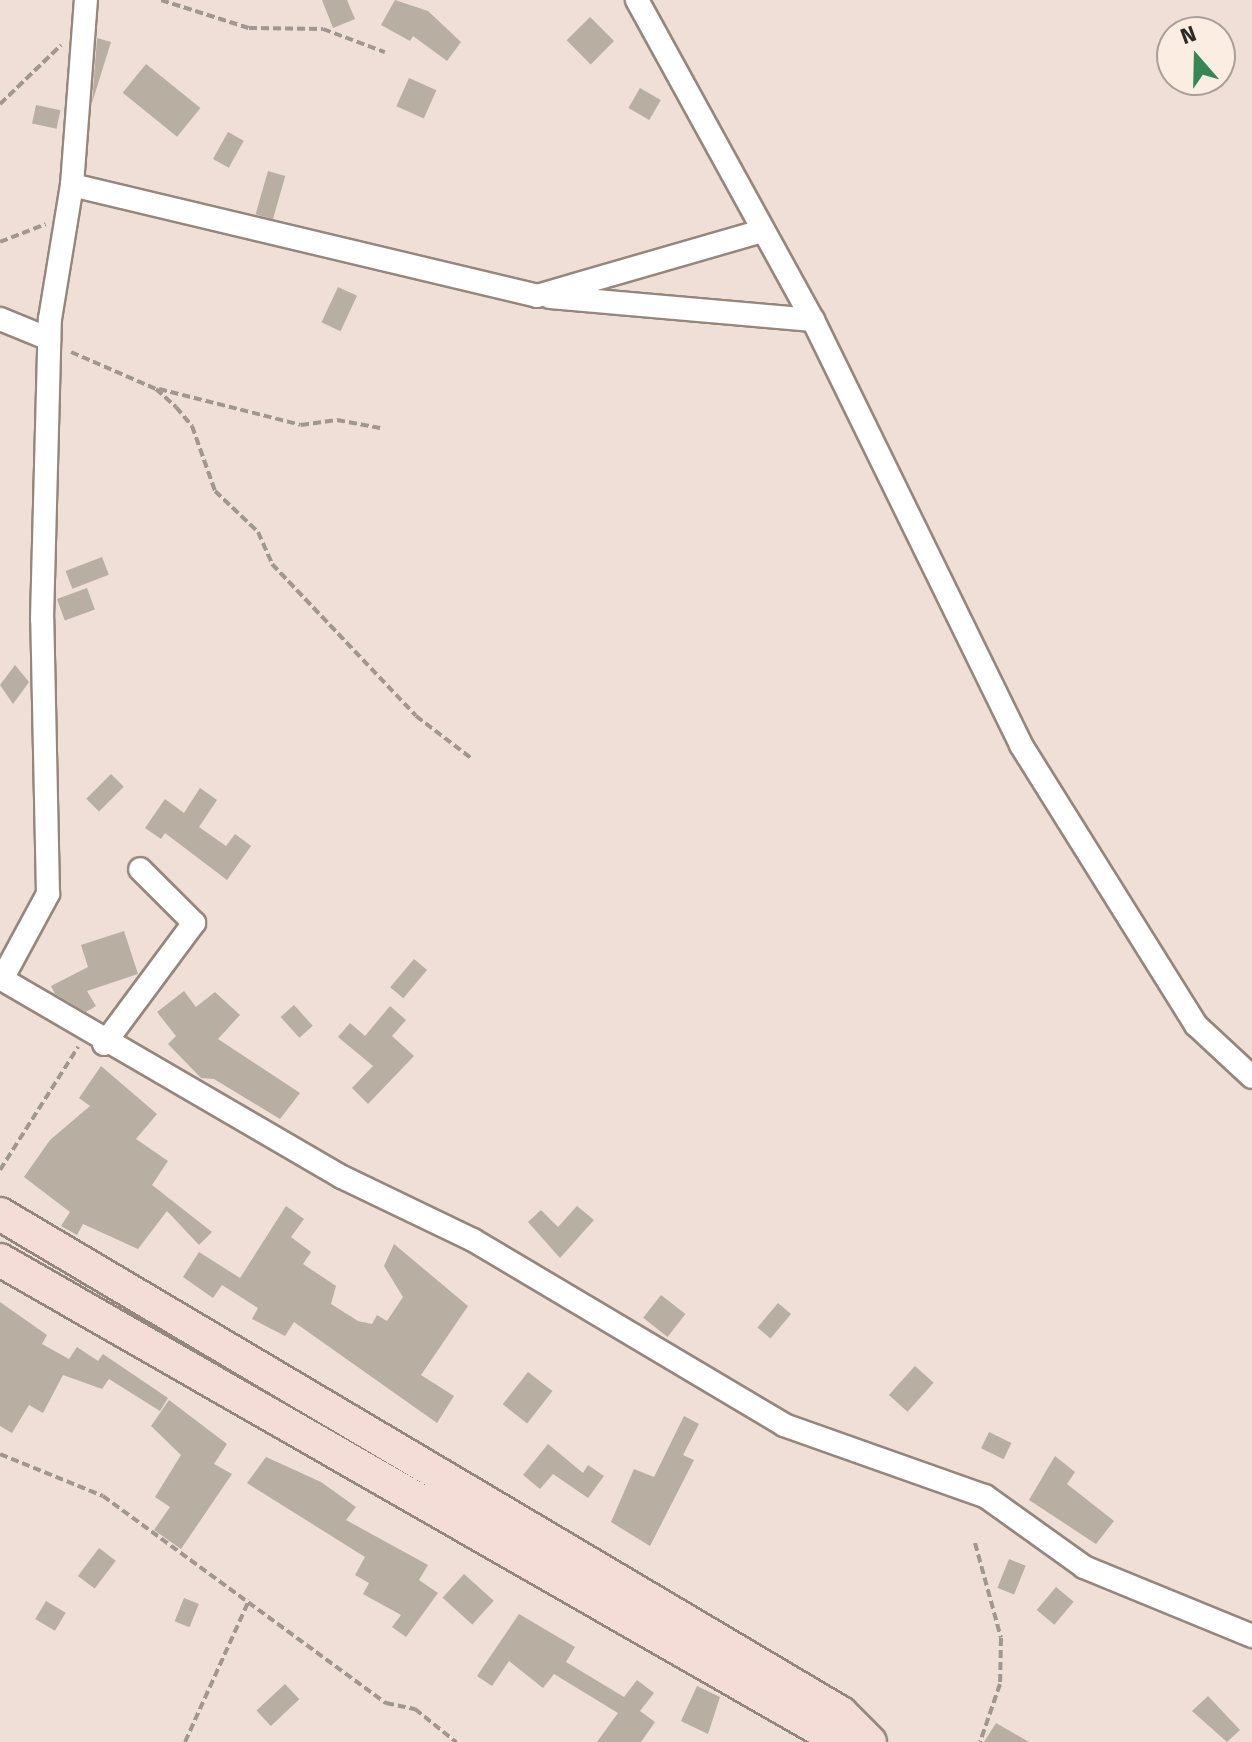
<!DOCTYPE html>
<html>
<head>
<meta charset="utf-8">
<style>
  body { margin:0 }
  #map { position:relative; width:1252px; height:1742px; overflow:hidden; background:#efdfd6; font-family:"Fira Sans",sans-serif }
  div>[style] { position:absolute }
  .building>* { inset:0; background:#b8aea1; transform-origin:0 0 }
  .path>* { height:4px; margin-top:-2px; transform-origin:0; background:repeating-linear-gradient(90deg,#a29790 0 8px,transparent 0 12px) }
  .roads { filter:drop-shadow(2px 0 #95877e) drop-shadow(-2px 0 #95877e) drop-shadow(0 2px #95877e) drop-shadow(0 -2px #95877e) }
  .minor>* { height:22px; margin:-11px; padding:0 11px; transform-origin:11px; border-radius:11px; background:#fff }
  .secondary>* { height:32px; margin:-16px; padding:0 16px; transform-origin:16px; border-radius:16px; background:#f4ddd7 }
  span { translate:-50% -50%; white-space:nowrap; text-align:center; line-height:1.15; -webkit-text-stroke:8px #fcede3; paint-order:stroke }
  .north { position:absolute; left:1156px; top:16px; width:80px; height:80px; box-sizing:border-box; background:#fcede3; border:2px solid #aa9f97; border-radius:50%; rotate:340deg; font-size:22px; font-weight:700; line-height:32px; text-align:center; color:#2e2925 }
  .north::after { content:''; display:block; margin:auto; width:28px; height:36px; background:#378656; clip-path:polygon(50% 0,100% 100%,50% 72%,0 100%) }
</style>
</head>
<body>
<div id="map">
  <div class="building">
    <i style="clip-path:polygon(322px 0,347px 0,355px 19px,333px 28px)"></i>
    <i style="clip-path:polygon(395px 0,428px 11px,461px 42px,447px 61px,413px 36px,410px 41px,381px 25px)"></i>
    <i style="left:590px;top:17px;width:34px;height:33px;rotate:45deg"></i>
    <i style="clip-path:polygon(97px 38px,111px 42px,92px 103px)"></i>
    <i style="left:146px;top:64px;width:70px;height:37px;rotate:39deg"></i>
    <i style="left:409px;top:78px;width:30px;height:31px;rotate:24deg"></i>
    <i style="left:640px;top:88px;width:24px;height:23px;rotate:30deg"></i>
    <i style="left:36px;top:105px;width:25px;height:19px;rotate:12deg"></i>
    <i style="left:228px;top:132px;width:18px;height:31px;rotate:29deg"></i>
    <i style="left:268px;top:171px;width:18px;height:45px;rotate:16deg"></i>
    <i style="left:338px;top:287px;width:21px;height:39px;rotate:25deg"></i>
    <i style="left:102px;top:557px;width:19px;height:39px;rotate:69deg"></i>
    <i style="left:87px;top:588px;width:23px;height:32px;rotate:70deg"></i>
    <i style="clip-path:polygon(15px 665px,29px 682px,13px 704px,0 685px)"></i>
    <i style="left:111px;top:774px;width:18px;height:35px;rotate:45deg"></i>
    <i style="clip-path:polygon(200px 788px,217px 800px,199px 827px,226px 846px,235px 834px,251px 846px,227px 880px,165px 833px,161px 839px,145px 828px,165px 799px,184px 813px)"></i>
    <i style="clip-path:polygon(124px 931px,138px 974px,87px 991px,96px 1006px,86px 1012px,55px 994px,51px 986px,88px 967px,81px 945px)"></i>
    <i style="left:414px;top:959px;width:17px;height:37px;rotate:40deg"></i>
    <i style="clip-path:polygon(184px 991px,196px 1007px,215px 992px,240px 1015px,218px 1039px,300px 1093px,280px 1119px,214px 1079px,201px 1078px,168px 1044px,176px 1036px,157px 1012px)"></i>
    <i style="left:294px;top:1005px;width:28px;height:18px;rotate:48deg"></i>
    <i style="clip-path:polygon(390px 1006px,406px 1020px,392px 1036px,414px 1056px,368px 1104px,352px 1088px,373px 1066px,338px 1037px,350px 1023px,365px 1036px)"></i>
    <i style="clip-path:polygon(101px 1066px,157px 1114px,136px 1139px,168px 1161px,152px 1185px,212px 1232px,199px 1245px,167px 1211px,138px 1249px,83px 1224px,77px 1235px,61px 1226px,70px 1212px,24px 1177px,50px 1140px,90px 1106px,79px 1098px)"></i>
    <i style="clip-path:polygon(286px 1206px,304px 1219px,291px 1237px,311px 1252px,303px 1264px,336px 1286px,331px 1304px,358px 1321px,372px 1324px,377px 1315px,387px 1321px,403px 1297px,384px 1266px,394px 1244px,468px 1306px,421px 1375px,454px 1396px,437px 1423px,294px 1322px,285px 1336px,252px 1319px,258px 1308px,222px 1285px,213px 1298px,183px 1277px,199px 1252px,240px 1278px)"></i>
    <i style="clip-path:polygon(577px 1206px,594px 1220px,560px 1258px,528px 1222px,541px 1210px,558px 1227px)"></i>
    <i style="left:661px;top:1295px;width:31px;height:29px;rotate:38deg"></i>
    <i style="clip-path:polygon(0 1302px,47px 1335px,42px 1344px,69px 1359px,77px 1347px,98px 1361px,103px 1354px,168px 1398px,160px 1411px,109px 1379px,102px 1389px,63px 1375px,43px 1413px,29px 1405px,12px 1433px,0 1426px)"></i>
    <i style="left:778px;top:1303px;width:17px;height:32px;rotate:40deg"></i>
    <i style="left:915px;top:1366px;width:25px;height:39px;rotate:42deg"></i>
    <i style="left:528px;top:1372px;width:31px;height:41px;rotate:38deg"></i>
    <i style="clip-path:polygon(169px 1400px,227px 1444px,214px 1464px,232px 1474px,181px 1549px,154px 1530px,170px 1507px,155px 1497px,181px 1455px,151px 1426px)"></i>
    <i style="clip-path:polygon(684px 1416px,699px 1424px,683px 1455px,694px 1460px,650px 1546px,611px 1522px,634px 1469px,654px 1477px)"></i>
    <i style="left:989px;top:1432px;width:25px;height:18px;rotate:26deg"></i>
    <i style="clip-path:polygon(548px 1444px,583px 1473px,588px 1465px,604px 1476px,588px 1498px,553px 1474px,540px 1489px,523px 1475px)"></i>
    <i style="clip-path:polygon(1055px 1456px,1075px 1472px,1067px 1484px,1114px 1521px,1096px 1544px,1029px 1500px)"></i>
    <i style="clip-path:polygon(266px 1457px,321px 1482px,356px 1507px,346px 1520px,428px 1565px,419px 1580px,438px 1593px,406px 1637px,392px 1627px,401px 1615px,363px 1594px,369px 1583px,355px 1575px,365px 1557px,247px 1483px)"></i>
    <i style="left:99px;top:1548px;width:21px;height:35px;rotate:37deg"></i>
    <i style="left:1009px;top:1559px;width:18px;height:31px;rotate:22deg"></i>
    <i style="left:464px;top:1574px;width:40px;height:32px;rotate:42deg"></i>
    <i style="left:1056px;top:1587px;width:23px;height:30px;rotate:40deg"></i>
    <i style="left:184px;top:1598px;width:16px;height:25px;rotate:22deg"></i>
    <i style="left:46px;top:1601px;width:23px;height:21px;rotate:31deg"></i>
    <i style="clip-path:polygon(519px 1614px,575px 1647px,566px 1662px,624px 1697px,637px 1680px,654px 1693px,640px 1711px,655px 1722px,641px 1742px,597px 1742px,618px 1713px,554px 1674px,543px 1688px,509px 1661px,492px 1686px,477px 1676px)"></i>
    <i style="left:285px;top:1684px;width:21px;height:39px;rotate:47deg"></i>
    <i style="clip-path:polygon(697px 1686px,720px 1697px,708px 1734px,681px 1721px)"></i>
    <i style="clip-path:polygon(1208px 1696px,1240px 1730px,1227px 1742px,1192px 1711px)"></i>
    <i style="clip-path:polygon(996px 1723px,1029px 1742px,984px 1742px)"></i>
  </div>
  <div class="path">
    <i style="left:161px;top:0;width:92px;rotate:17.7deg"></i>
    <i style="left:249px;top:28px;width:74px;rotate:0.8deg"></i>
    <i style="left:323px;top:29px;width:66px;rotate:20.4deg"></i>
    <i style="left:0;top:104px;width:85px;rotate:-44deg"></i>
    <i style="left:0;top:242px;width:49px;rotate:-21.4deg"></i>
    <i style="left:71px;top:352px;width:93px;rotate:23.5deg"></i>
    <i style="left:156px;top:389px;width:27px;rotate:42deg"></i>
    <i style="left:176px;top:407px;width:25px;rotate:50deg"></i>
    <i style="left:192px;top:426px;width:69px;rotate:70.5deg"></i>
    <i style="left:215px;top:491px;width:59px;rotate:43.6deg"></i>
    <i style="left:258px;top:532px;width:35px;rotate:66deg"></i>
    <i style="left:272px;top:564px;width:209px;rotate:46.5deg"></i>
    <i style="left:416px;top:716px;width:69px;rotate:37.4deg"></i>
    <i style="left:159px;top:389px;width:146px;rotate:14.2deg"></i>
    <i style="left:301px;top:425px;width:36px;rotate:-8deg"></i>
    <i style="left:337px;top:420px;width:44px;rotate:10.5deg"></i>
    <i style="left:0;top:1170px;width:146px;rotate:-57.6deg"></i>
    <i style="left:0;top:1454px;width:111px;rotate:22.2deg"></i>
    <i style="left:103px;top:1496px;width:351px;rotate:36.2deg"></i>
    <i style="left:386px;top:1703px;width:30px;rotate:12deg"></i>
    <i style="left:415px;top:1709px;width:53px;rotate:38.8deg"></i>
    <i style="left:975px;top:1543px;width:98px;rotate:74.7deg"></i>
    <i style="left:1001px;top:1638px;width:46px;rotate:91.2deg"></i>
    <i style="left:1000px;top:1684px;width:61px;rotate:109deg"></i>
    <i style="left:185px;top:1742px;width:156px;rotate:-65.7deg"></i>
  </div>
  <div class="roads">
    <div class="minor">
      <i style="left:637px;top:0;width:365px;rotate:61.2deg"></i>
      <i style="left:813px;top:320px;width:473px;rotate:63.9deg"></i>
      <i style="left:1021px;top:745px;width:330px;rotate:58deg"></i>
      <i style="left:1196px;top:1025px;width:76px;rotate:42.9deg"></i>
      <i style="left:72px;top:185px;width:478px;rotate:13.4deg"></i>
      <i style="left:537px;top:296px;width:231px;rotate:-16.1deg"></i>
      <i style="left:550px;top:297px;width:264px;rotate:5deg"></i>
      <i style="left:0;top:319px;width:53px;rotate:22.2deg"></i>
      <i style="left:0;top:978px;width:396px;rotate:30.2deg"></i>
      <i style="left:342px;top:1177px;width:145px;rotate:25.7deg"></i>
      <i style="left:473px;top:1240px;width:362px;rotate:30.7deg"></i>
      <i style="left:784px;top:1425px;width:213px;rotate:19.5deg"></i>
      <i style="left:985px;top:1496px;width:122px;rotate:35.6deg"></i>
      <i style="left:1084px;top:1567px;width:182px;rotate:22.3deg"></i>
      <i style="left:2px;top:979px;width:97px;rotate:-61.6deg"></i>
      <i style="left:48px;top:894px;width:275px;rotate:-91.2deg"></i>
      <i style="left:42px;top:619px;width:300px;rotate:-88.5deg"></i>
      <i style="left:50px;top:319px;width:136px;rotate:-80.7deg"></i>
      <i style="left:72px;top:185px;width:186px;rotate:-85.7deg"></i>
      <i style="left:104px;top:1044px;width:151px;rotate:-53.4deg"></i>
      <i style="left:194px;top:923px;width:76px;rotate:-135deg"></i>
    </div>
    <div class="secondary">
      <i style="left:0;top:1214px;width:978px;rotate:30.68deg"></i>
      <i style="left:841px;top:1713px;width:41px;rotate:45deg"></i>
      <i style="left:0;top:1260px;width:954px;rotate:29.79deg"></i>
      <i style="left:828px;top:1734px;width:33px;rotate:14deg"></i>
    </div>
  </div>
  <div class="north">N</div>
</div>
</body>
</html>
